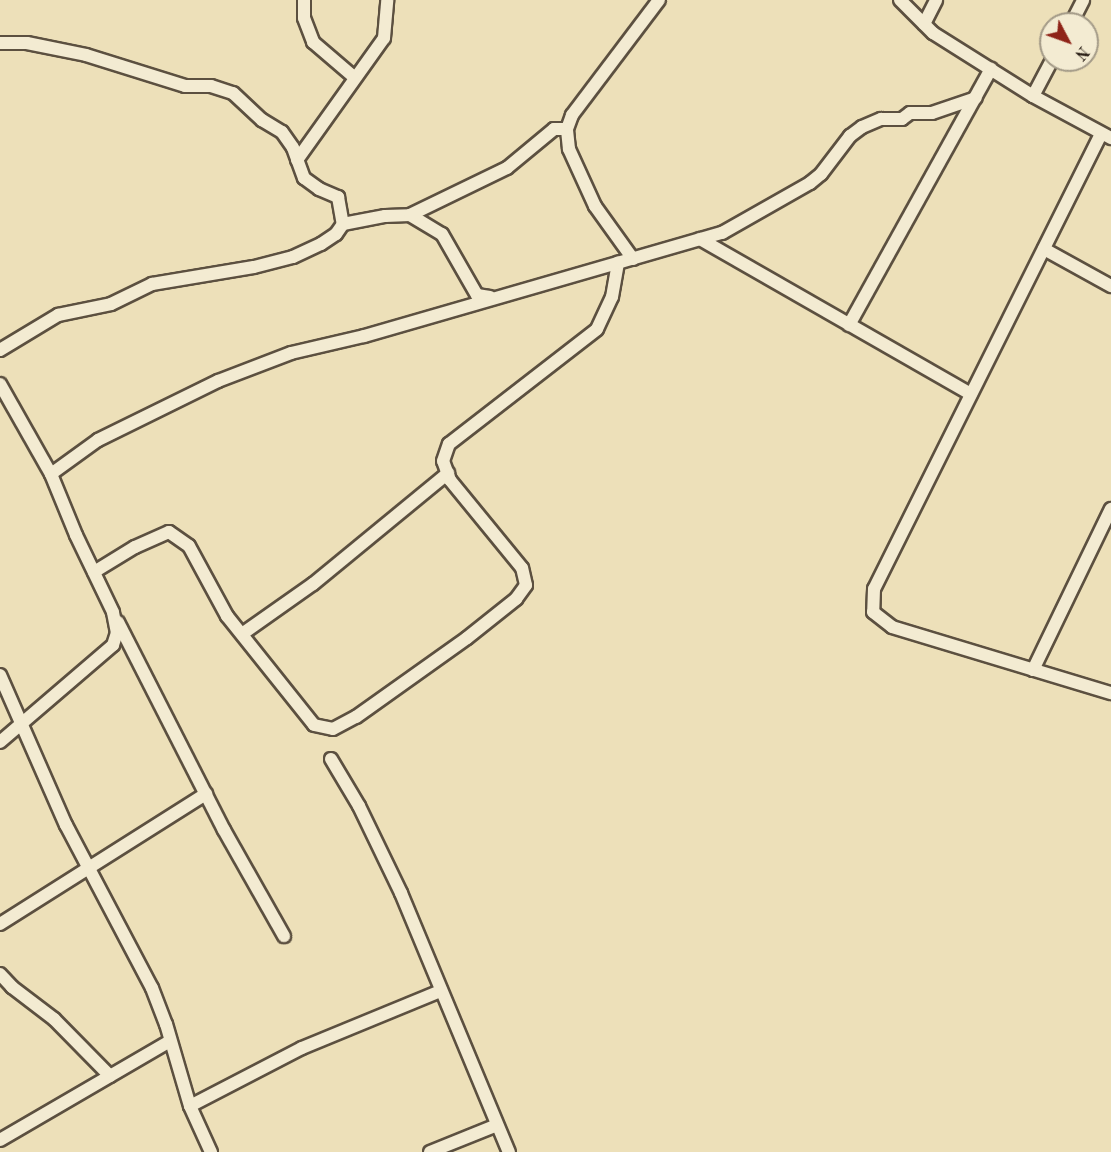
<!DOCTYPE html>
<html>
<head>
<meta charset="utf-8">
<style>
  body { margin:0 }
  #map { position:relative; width:1111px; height:1152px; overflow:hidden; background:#ede0b9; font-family:"Old Standard TT",serif }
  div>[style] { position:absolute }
  .roads { filter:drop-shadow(2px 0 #5c5040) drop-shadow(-2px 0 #5c5040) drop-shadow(0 2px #5c5040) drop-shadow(0 -2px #5c5040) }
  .street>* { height:12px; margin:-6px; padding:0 6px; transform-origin:6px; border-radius:6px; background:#f3ebd2 }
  span { translate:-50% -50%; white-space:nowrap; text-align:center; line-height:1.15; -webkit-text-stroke:4.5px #f3ebd2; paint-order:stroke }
  .north { position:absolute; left:1039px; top:12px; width:60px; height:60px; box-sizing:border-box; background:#f3ebd2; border:2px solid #a39a87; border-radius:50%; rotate:131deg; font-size:16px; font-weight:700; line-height:24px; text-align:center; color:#2b2017 }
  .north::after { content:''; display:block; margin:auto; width:21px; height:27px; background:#8f2418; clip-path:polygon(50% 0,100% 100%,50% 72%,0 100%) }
</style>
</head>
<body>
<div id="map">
  <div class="roads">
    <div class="street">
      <i style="left:304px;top:0;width:18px;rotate:90deg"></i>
      <i style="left:304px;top:18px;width:26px;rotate:69deg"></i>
      <i style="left:313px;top:42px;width:55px;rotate:40.6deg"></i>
      <i style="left:900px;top:0;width:47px;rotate:45deg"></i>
      <i style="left:933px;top:33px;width:118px;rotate:32.2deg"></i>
      <i style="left:1033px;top:96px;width:89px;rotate:28.3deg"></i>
      <i style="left:924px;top:24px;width:27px;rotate:-63deg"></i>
      <i style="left:1071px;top:24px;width:27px;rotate:-63deg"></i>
      <i style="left:0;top:43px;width:27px"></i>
      <i style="left:27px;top:43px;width:60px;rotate:11.5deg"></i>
      <i style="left:86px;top:55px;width:104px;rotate:17.4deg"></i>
      <i style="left:185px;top:86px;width:26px"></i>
      <i style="left:211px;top:86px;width:23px;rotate:18deg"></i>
      <i style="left:233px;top:93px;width:40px;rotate:43deg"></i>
      <i style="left:262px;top:120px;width:23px;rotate:31deg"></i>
      <i style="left:282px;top:132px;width:19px;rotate:55deg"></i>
      <i style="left:293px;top:148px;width:32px;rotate:70deg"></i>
      <i style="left:304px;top:178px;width:19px;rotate:36deg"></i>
      <i style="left:319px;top:189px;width:21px;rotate:23deg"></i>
      <i style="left:338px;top:197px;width:27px;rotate:80deg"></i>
      <i style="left:343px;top:224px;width:43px;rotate:-10.8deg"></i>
      <i style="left:385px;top:216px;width:25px;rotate:-2deg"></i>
      <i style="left:410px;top:215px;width:37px;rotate:31deg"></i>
      <i style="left:442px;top:234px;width:70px;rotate:60.2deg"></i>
      <i style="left:477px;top:295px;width:13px;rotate:9deg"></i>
      <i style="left:1033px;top:96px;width:41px;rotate:-62.2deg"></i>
      <i style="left:1101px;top:134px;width:508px;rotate:116.51deg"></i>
      <i style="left:874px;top:589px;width:23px;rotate:92deg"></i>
      <i style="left:873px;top:612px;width:24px;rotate:38deg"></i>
      <i style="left:892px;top:627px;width:229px;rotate:16.8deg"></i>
      <i style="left:297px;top:160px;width:150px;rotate:-54.5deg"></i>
      <i style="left:384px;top:38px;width:38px;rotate:-85deg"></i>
      <i style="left:410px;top:215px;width:108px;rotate:-25.9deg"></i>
      <i style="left:507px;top:168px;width:61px;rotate:-39.7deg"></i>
      <i style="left:554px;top:129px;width:13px"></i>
      <i style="left:700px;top:239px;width:312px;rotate:29.8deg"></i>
      <i style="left:1044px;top:249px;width:77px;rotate:28.9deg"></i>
      <i style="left:633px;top:259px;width:65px;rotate:-125.6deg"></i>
      <i style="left:595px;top:206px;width:63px;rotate:-114.5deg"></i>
      <i style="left:569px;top:149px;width:20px;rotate:-96deg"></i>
      <i style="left:567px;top:129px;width:15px;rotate:-70deg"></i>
      <i style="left:572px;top:115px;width:144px;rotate:-52.9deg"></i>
      <i style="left:849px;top:325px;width:293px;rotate:-61deg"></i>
      <i style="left:0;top:350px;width:68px;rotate:-31.1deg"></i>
      <i style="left:58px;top:315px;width:54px;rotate:-11.7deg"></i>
      <i style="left:111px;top:304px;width:46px;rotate:-26deg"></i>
      <i style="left:152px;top:284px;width:103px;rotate:-9.5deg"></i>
      <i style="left:254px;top:267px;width:40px;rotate:-14.4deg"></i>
      <i style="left:293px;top:257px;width:31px;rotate:-25deg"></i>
      <i style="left:321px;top:244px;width:18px;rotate:-34deg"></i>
      <i style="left:336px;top:234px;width:12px;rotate:-55deg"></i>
      <i style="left:0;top:384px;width:103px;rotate:60.5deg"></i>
      <i style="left:94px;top:572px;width:48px;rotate:-31.4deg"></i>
      <i style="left:135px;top:547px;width:37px;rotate:-24deg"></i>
      <i style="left:169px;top:532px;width:24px;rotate:35deg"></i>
      <i style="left:189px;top:546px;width:80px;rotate:61.5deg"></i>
      <i style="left:227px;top:616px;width:139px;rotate:51.4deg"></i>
      <i style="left:314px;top:725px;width:19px;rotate:12deg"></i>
      <i style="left:333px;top:729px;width:26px;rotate:-28deg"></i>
      <i style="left:356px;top:717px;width:136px;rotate:-35.4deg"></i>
      <i style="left:467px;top:638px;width:63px;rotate:-38.5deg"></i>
      <i style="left:516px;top:599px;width:17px;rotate:-54deg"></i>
      <i style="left:526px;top:585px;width:17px;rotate:-103deg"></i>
      <i style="left:522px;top:568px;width:114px;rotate:-129.3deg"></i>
      <i style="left:450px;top:480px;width:20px;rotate:-110deg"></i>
      <i style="left:443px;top:461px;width:18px;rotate:-71deg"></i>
      <i style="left:449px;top:444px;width:187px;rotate:-37.8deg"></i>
      <i style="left:597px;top:329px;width:35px;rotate:-65deg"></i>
      <i style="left:612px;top:297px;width:35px;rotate:-80deg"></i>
      <i style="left:118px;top:622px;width:233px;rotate:63deg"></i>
      <i style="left:224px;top:830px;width:122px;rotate:60.5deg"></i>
      <i style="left:242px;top:634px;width:87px;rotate:-35.2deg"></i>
      <i style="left:313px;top:584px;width:175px;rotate:-39.4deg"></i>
      <i style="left:1033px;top:670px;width:179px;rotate:-64.2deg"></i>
      <i style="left:0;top:675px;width:164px;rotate:66.3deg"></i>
      <i style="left:66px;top:825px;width:184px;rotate:62.2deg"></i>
      <i style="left:152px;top:988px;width:39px;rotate:69deg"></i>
      <i style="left:166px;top:1024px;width:85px;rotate:73.7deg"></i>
      <i style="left:190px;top:1106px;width:51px;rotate:65.5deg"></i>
      <i style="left:0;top:742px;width:149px;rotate:-40.6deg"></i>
      <i style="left:113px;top:645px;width:13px;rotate:-72deg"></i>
      <i style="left:117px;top:633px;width:21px;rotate:-101deg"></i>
      <i style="left:113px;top:612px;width:85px;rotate:-115.7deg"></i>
      <i style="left:76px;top:535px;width:66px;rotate:-112.3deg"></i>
      <i style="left:51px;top:474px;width:58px;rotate:-35.9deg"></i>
      <i style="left:98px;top:440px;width:134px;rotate:-26.2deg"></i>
      <i style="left:218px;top:381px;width:78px;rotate:-21deg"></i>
      <i style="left:291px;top:353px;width:75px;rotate:-13.1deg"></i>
      <i style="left:364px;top:336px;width:373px;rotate:-16.1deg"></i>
      <i style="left:722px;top:233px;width:101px;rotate:-29.6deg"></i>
      <i style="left:810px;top:183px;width:14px;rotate:-39deg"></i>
      <i style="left:821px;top:174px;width:48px;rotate:-52.7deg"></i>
      <i style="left:850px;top:136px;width:15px;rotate:-37deg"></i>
      <i style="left:862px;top:127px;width:21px;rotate:-23deg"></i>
      <i style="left:881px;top:119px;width:21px"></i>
      <i style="left:902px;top:119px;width:10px;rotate:-37deg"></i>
      <i style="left:910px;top:113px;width:22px"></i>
      <i style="left:932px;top:113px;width:46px;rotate:-18.8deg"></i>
      <i style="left:331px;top:759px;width:55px;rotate:59.2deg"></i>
      <i style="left:359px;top:806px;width:97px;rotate:64.2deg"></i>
      <i style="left:401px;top:893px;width:281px;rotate:67.4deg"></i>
      <i style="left:0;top:924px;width:244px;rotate:-32.3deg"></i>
      <i style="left:0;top:974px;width:18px;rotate:47deg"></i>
      <i style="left:12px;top:987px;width:53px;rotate:37.3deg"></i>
      <i style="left:54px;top:1019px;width:80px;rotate:45.5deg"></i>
      <i style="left:190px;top:1106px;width:126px;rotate:-27.4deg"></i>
      <i style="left:302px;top:1048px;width:149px;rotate:-22.4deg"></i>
      <i style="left:0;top:1140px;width:197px;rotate:-30.2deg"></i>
      <i style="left:430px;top:1152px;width:72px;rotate:-21.9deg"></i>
    </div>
  </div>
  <div class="north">N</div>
</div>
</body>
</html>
